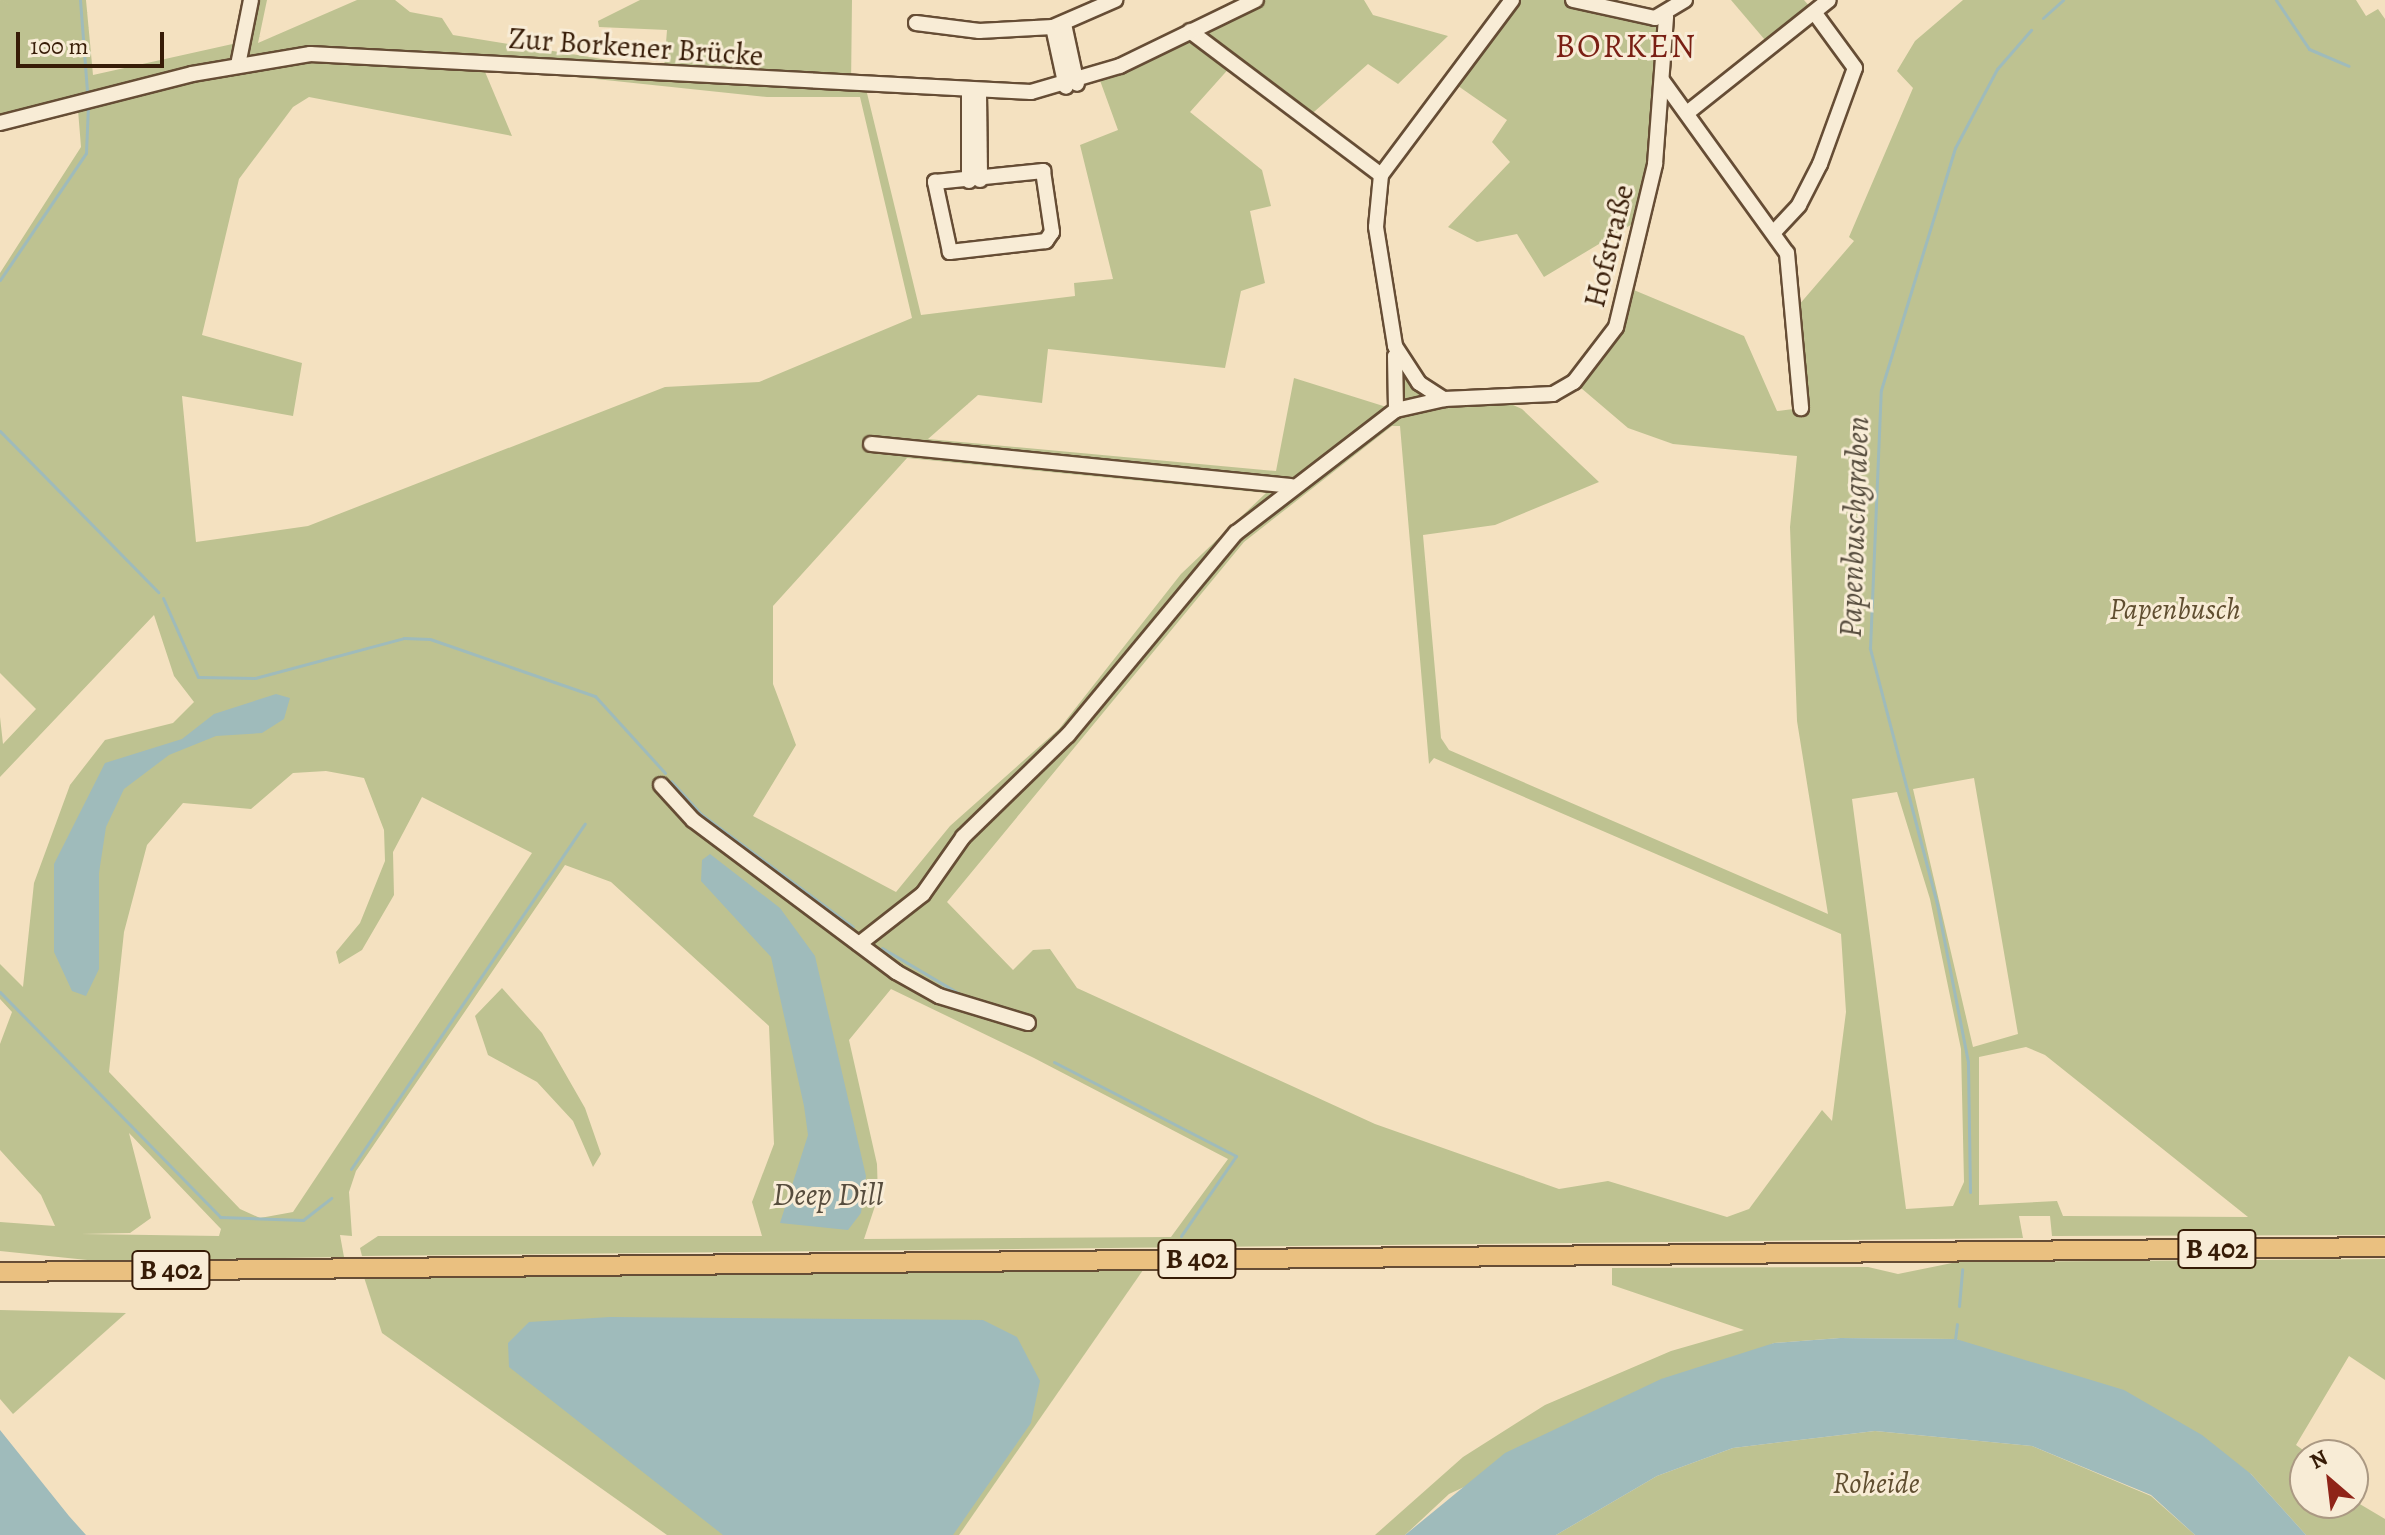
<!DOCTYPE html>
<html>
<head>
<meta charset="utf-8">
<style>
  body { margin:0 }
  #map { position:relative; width:2385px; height:1535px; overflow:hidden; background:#f4e1c0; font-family:Alegreya,serif }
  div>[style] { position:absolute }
  .green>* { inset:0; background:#bec291 }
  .water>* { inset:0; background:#9fbbbb }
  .stream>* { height:3px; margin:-1.5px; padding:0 1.5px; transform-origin:1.5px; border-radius:1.5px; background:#9fbbbb }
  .roads { filter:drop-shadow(2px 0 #664d35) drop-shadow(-2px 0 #664d35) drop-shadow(0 2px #664d35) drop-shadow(0 -2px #664d35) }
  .minor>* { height:14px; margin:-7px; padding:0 7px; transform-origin:7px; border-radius:7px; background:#f8ecd6 }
  .major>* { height:18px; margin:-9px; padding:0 9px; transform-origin:9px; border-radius:9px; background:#eac080 }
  span { translate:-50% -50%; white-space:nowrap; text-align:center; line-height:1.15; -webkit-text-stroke:6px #f8ecd6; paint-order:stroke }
  .shield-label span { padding:2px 6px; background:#f8ecd6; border:2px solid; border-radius:6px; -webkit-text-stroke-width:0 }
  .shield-label { font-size:28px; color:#371c07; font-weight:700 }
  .street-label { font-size:30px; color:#371c07 }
  .park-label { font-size:30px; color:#604e30; font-style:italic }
  .water-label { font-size:32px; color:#564c3d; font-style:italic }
  .quarter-label { font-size:34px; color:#7a1f14; letter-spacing:2px }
  .north { position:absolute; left:2289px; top:1439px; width:80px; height:80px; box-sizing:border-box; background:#f8ecd6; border:2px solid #ab9983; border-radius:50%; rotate:332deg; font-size:22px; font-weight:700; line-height:32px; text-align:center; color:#371c07 }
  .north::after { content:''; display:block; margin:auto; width:28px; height:36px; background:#8f2418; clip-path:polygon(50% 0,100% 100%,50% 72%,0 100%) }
  .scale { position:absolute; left:16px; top:32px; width:148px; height:36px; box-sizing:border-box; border:4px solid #371c07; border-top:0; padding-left:10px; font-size:24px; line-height:28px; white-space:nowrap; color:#371c07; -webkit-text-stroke:6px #f8ecd6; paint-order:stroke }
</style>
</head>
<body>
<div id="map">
  <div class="green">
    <i style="clip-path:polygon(evenodd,0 0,86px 0,93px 75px,237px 43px,246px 0,267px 0,258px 43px,357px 0,395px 0,410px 12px,442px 18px,453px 35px,664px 69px,667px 30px,599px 27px,598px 21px,640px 0,852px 0,851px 87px,866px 89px,921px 315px,1075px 296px,1074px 283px,1113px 279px,1080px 145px,1118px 130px,1098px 75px,1256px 0,1364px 0,1373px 15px,1448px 36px,1398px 84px,1368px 64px,1306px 119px,1232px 65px,1190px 112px,1262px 170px,1271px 206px,1250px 211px,1265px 283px,1241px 291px,1225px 368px,1048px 349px,1042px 403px,978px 395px,928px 439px,1276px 471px,1294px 378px,1396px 410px,1395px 346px,1403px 366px,1444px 399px,1504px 401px,1522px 409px,1599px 482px,1495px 525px,1423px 535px,1441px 738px,1449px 750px,1828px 914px,1797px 721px,1790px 527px,1797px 456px,1673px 444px,1628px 428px,1574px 382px,1599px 354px,1629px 288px,1744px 336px,1777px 411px,1801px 408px,1792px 313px,1854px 241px,1849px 237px,1913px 88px,1897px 71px,1915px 41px,1963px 0,2356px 0,2366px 16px,2378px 9px,2385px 19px,2385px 1235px,2052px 1236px,2050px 1216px,2019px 1216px,2023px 1238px,362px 1256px,360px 1248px,378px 1236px,762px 1236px,752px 1202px,774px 1144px,769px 1026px,611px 882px,565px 865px,356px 1171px,349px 1192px,352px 1236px,340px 1235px,344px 1257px,97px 1261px,0 1251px,0 1222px,55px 1226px,41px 1195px,0 1150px,0 1044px,12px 1012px,0 999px,0 964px,23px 987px,34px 883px,70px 785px,105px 740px,173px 723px,194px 702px,174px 676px,154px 615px,0 777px,0 717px,3px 744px,36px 709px,0 673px,0 273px,81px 147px,78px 110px,0 132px,0 0,483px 67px,767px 97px,860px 97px,912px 318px,759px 382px,665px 387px,308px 526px,196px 542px,182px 396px,293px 416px,302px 363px,202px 335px,239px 179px,293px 107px,309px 97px,512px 136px,483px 67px,0 0,1392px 426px,1400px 426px,1429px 764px,1434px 758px,1841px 934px,1846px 1012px,1832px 1121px,1822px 1110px,1749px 1209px,1727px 1217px,1608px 1181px,1559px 1189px,1375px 1124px,1077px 988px,1050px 949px,1033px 950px,1013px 970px,947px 902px,1244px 542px,1392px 426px,0 0,907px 458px,1266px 493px,1181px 574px,1059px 729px,950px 826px,896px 892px,753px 816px,796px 745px,773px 684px,773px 606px,907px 458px,0 0,326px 771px,364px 778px,384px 830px,385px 861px,360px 923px,336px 952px,339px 964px,362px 950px,394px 895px,393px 852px,422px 797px,532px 853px,293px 1212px,260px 1218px,240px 1209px,109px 1072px,124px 932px,147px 845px,183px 803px,251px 809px,293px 773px,326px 771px,0 0,1974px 778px,2018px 1034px,1973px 1047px,1913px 789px,1974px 778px,0 0,1897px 792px,1930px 899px,1961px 1049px,1964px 1182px,1953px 1206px,1906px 1209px,1852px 799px,1897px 792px,0 0,891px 989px,1034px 1058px,1228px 1159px,1171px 1237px,864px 1239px,878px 1197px,877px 1164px,849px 1040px,891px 989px,0 0,2026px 1047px,2045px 1055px,2248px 1217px,2063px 1216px,2057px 1201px,1979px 1205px,1979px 1057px,2026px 1047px,0 0,129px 1133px,221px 1229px,219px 1236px,81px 1234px,130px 1233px,151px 1218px,129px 1133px)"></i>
    <i style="clip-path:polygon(1512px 0,1573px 0,1666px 16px,1644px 217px,1544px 277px,1517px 234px,1477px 242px,1448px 227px,1510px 162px,1492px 142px,1507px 120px,1448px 79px)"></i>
    <i style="clip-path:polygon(1731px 0,1804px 0,1810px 7px,1765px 40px)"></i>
    <i style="clip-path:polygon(502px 988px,542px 1033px,585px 1108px,601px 1154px,593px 1167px,573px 1121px,537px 1082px,488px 1055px,475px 1016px)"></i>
    <i style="clip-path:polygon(2385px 1259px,2385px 1380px,2349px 1356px,2296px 1445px,2310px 1455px,2305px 1503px,2353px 1500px,2385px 1519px,2385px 1535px,2306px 1535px,2251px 1474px,1956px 1339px,1840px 1338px,1774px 1343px,1449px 1494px,1405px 1535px,1375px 1535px,1463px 1457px,1545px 1405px,1671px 1351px,1744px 1330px,1612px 1285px,1612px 1268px,1868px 1267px,1898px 1274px,1957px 1262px)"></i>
    <i style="clip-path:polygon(1150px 1260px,959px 1535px,667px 1535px,382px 1333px,361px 1268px)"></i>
    <i style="clip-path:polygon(0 1310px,126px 1313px,13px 1414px,0 1399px)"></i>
    <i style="clip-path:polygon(1875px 1431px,2032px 1446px,2151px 1496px,2195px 1535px,1556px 1535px,1657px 1476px,1733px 1448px)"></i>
  </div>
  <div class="water">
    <i style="clip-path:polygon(276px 694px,290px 698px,284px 719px,262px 733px,216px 736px,169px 755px,124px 789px,106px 827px,99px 873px,99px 969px,86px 996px,72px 991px,54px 952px,54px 864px,105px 763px,182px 739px,214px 714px)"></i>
    <i style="clip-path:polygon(710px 854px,780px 908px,815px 956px,866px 1176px,861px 1213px,848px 1230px,780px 1223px,808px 1135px,804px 1106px,771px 957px,701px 881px,702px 860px)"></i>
    <i style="clip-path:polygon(610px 1317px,983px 1320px,1017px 1337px,1040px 1381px,1031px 1423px,953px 1535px,723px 1535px,509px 1367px,508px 1343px,529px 1322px)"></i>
    <i style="clip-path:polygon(1840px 1338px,1956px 1339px,2124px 1390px,2202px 1435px,2251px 1474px,2306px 1535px,2195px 1535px,2151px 1495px,2032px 1446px,1875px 1431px,1733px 1448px,1657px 1476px,1556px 1535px,1405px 1535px,1505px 1453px,1661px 1379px,1774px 1343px)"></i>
    <i style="clip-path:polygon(0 1430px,69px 1516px,86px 1535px,0 1535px)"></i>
  </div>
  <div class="stream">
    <i style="left:80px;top:0;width:92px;rotate:85.6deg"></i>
    <i style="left:2276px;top:0;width:59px;rotate:56deg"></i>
    <i style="left:2309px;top:49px;width:43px;rotate:23deg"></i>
    <i style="left:2043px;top:18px;width:27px;rotate:-42deg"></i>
    <i style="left:0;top:280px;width:153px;rotate:-55.9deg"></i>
    <i style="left:86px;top:153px;width:48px;rotate:-87.6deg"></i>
    <i style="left:0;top:431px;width:226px;rotate:45.5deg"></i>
    <i style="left:163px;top:598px;width:86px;rotate:66.1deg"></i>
    <i style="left:198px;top:677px;width:57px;rotate:1deg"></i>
    <i style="left:255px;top:678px;width:154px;rotate:-15deg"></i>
    <i style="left:404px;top:638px;width:26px;rotate:2deg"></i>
    <i style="left:430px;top:639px;width:175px;rotate:19.1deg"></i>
    <i style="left:595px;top:696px;width:104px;rotate:47.7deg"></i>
    <i style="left:671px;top:781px;width:45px;rotate:47.7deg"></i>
    <i style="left:701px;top:814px;width:189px;rotate:36.6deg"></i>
    <i style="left:882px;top:948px;width:96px;rotate:30.6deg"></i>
    <i style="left:0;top:992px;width:315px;rotate:45.6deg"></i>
    <i style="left:220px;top:1217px;width:83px;rotate:2.1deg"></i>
    <i style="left:303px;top:1220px;width:36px;rotate:-38deg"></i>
    <i style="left:1054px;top:1062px;width:205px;rotate:27.3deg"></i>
    <i style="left:1236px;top:1156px;width:97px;rotate:124.5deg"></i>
    <i style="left:351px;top:1169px;width:417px;rotate:-55.9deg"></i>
    <i style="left:1970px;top:1192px;width:130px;rotate:-90.9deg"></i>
    <i style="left:1968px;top:1062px;width:161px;rotate:-101.1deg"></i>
    <i style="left:1937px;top:904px;width:265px;rotate:-104.7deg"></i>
    <i style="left:1870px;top:648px;width:258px;rotate:-87.6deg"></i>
    <i style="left:1881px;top:390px;width:253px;rotate:-73deg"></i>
    <i style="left:1955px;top:148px;width:89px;rotate:-62deg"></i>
    <i style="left:1997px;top:69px;width:52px;rotate:-48.9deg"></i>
    <i style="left:1959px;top:1306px;width:37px;rotate:-85deg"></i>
    <i style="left:1955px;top:1340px;width:16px;rotate:-83deg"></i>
  </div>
  <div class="roads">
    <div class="minor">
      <i style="left:1512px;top:0;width:219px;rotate:126.8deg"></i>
      <i style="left:1381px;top:175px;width:52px;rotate:95.5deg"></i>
      <i style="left:1376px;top:227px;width:121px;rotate:80.9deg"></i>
      <i style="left:1395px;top:346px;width:44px;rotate:57deg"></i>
      <i style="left:1419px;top:383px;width:30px;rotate:33deg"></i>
      <i style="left:1444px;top:399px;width:109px;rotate:-2.6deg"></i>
      <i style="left:1553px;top:394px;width:24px;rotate:-30deg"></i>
      <i style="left:1574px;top:382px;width:69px;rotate:-52.6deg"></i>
      <i style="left:1616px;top:327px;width:168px;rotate:-76.5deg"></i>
      <i style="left:1655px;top:164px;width:148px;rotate:-85.7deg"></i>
      <i style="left:1573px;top:0;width:84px;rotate:12.4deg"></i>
      <i style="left:1655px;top:18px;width:35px;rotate:-31deg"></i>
      <i style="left:916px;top:23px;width:64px;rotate:7.2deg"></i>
      <i style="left:979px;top:31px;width:74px;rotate:-3.1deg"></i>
      <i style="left:1053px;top:27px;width:68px;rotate:-23.5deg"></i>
      <i style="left:1064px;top:24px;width:61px;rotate:77.8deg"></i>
      <i style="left:1053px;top:27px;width:61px;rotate:77.8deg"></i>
      <i style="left:1190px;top:31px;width:239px;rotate:37deg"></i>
      <i style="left:238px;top:65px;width:66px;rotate:-78.7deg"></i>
      <i style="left:1662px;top:80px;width:213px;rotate:54.2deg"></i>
      <i style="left:1787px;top:253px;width:156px;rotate:84.8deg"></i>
      <i style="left:979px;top:93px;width:87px;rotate:89.3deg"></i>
      <i style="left:1687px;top:113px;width:181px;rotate:-38.5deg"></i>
      <i style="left:0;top:123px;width:198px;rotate:-14.3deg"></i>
      <i style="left:192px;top:74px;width:120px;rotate:-9.6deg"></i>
      <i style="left:310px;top:54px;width:722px;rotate:3.02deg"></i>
      <i style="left:1031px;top:92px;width:93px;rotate:-16.3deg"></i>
      <i style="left:1120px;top:66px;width:151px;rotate:-25.9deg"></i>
      <i style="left:1043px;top:171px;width:62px;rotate:81.6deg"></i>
      <i style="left:1052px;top:232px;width:11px;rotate:124deg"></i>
      <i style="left:1046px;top:241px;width:97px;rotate:173.5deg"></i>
      <i style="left:950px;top:252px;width:72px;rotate:-102.1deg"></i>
      <i style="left:935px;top:182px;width:109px;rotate:-5.8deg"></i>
      <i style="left:969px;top:181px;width:89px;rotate:-90deg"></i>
      <i style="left:1775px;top:231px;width:35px;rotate:-47deg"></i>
      <i style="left:1799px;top:205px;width:46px;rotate:-62.9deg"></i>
      <i style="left:1820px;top:164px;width:102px;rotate:-70deg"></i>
      <i style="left:1855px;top:68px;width:69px;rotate:-126.2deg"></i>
      <i style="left:1395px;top:356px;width:54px;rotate:88.9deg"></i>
      <i style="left:871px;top:444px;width:422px;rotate:5.7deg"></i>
      <i style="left:661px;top:785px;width:47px;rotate:47.6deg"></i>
      <i style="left:693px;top:820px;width:254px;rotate:36.8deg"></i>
      <i style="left:896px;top:972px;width:49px;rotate:29.2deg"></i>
      <i style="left:939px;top:996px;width:93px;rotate:16.9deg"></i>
      <i style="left:859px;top:944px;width:81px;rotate:-38deg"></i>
      <i style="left:923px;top:894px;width:70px;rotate:-54.9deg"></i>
      <i style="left:963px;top:837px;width:146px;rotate:-44.2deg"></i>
      <i style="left:1068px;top:735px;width:263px;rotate:-50.3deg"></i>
      <i style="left:1236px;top:533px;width:202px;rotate:-37.6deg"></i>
      <i style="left:1396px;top:410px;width:49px;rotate:-12.9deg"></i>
    </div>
    <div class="major">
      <i style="left:0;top:1272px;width:2385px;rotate:-0.6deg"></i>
    </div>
  </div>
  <div class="shield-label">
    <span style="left:2217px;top:1249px">B 402</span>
    <span style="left:1197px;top:1259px">B 402</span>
    <span style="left:171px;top:1270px">B 402</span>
  </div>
  <div class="street-label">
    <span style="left:636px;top:47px;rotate:4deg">Zur Borkener Brücke</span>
    <span style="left:1609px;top:246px;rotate:-76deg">Hofstraße</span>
  </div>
  <div class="park-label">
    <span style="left:2175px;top:609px">Papenbusch</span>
    <span style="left:1876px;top:1483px">Roheide</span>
  </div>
  <div class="water-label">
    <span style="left:1854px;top:527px;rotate:-88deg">Papenbuschgraben</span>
    <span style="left:828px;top:1194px">Deep Dill</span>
  </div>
  <div class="quarter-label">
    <span style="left:1626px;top:46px">BORKEN</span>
  </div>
  <div class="north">N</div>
  <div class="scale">100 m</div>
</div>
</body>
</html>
